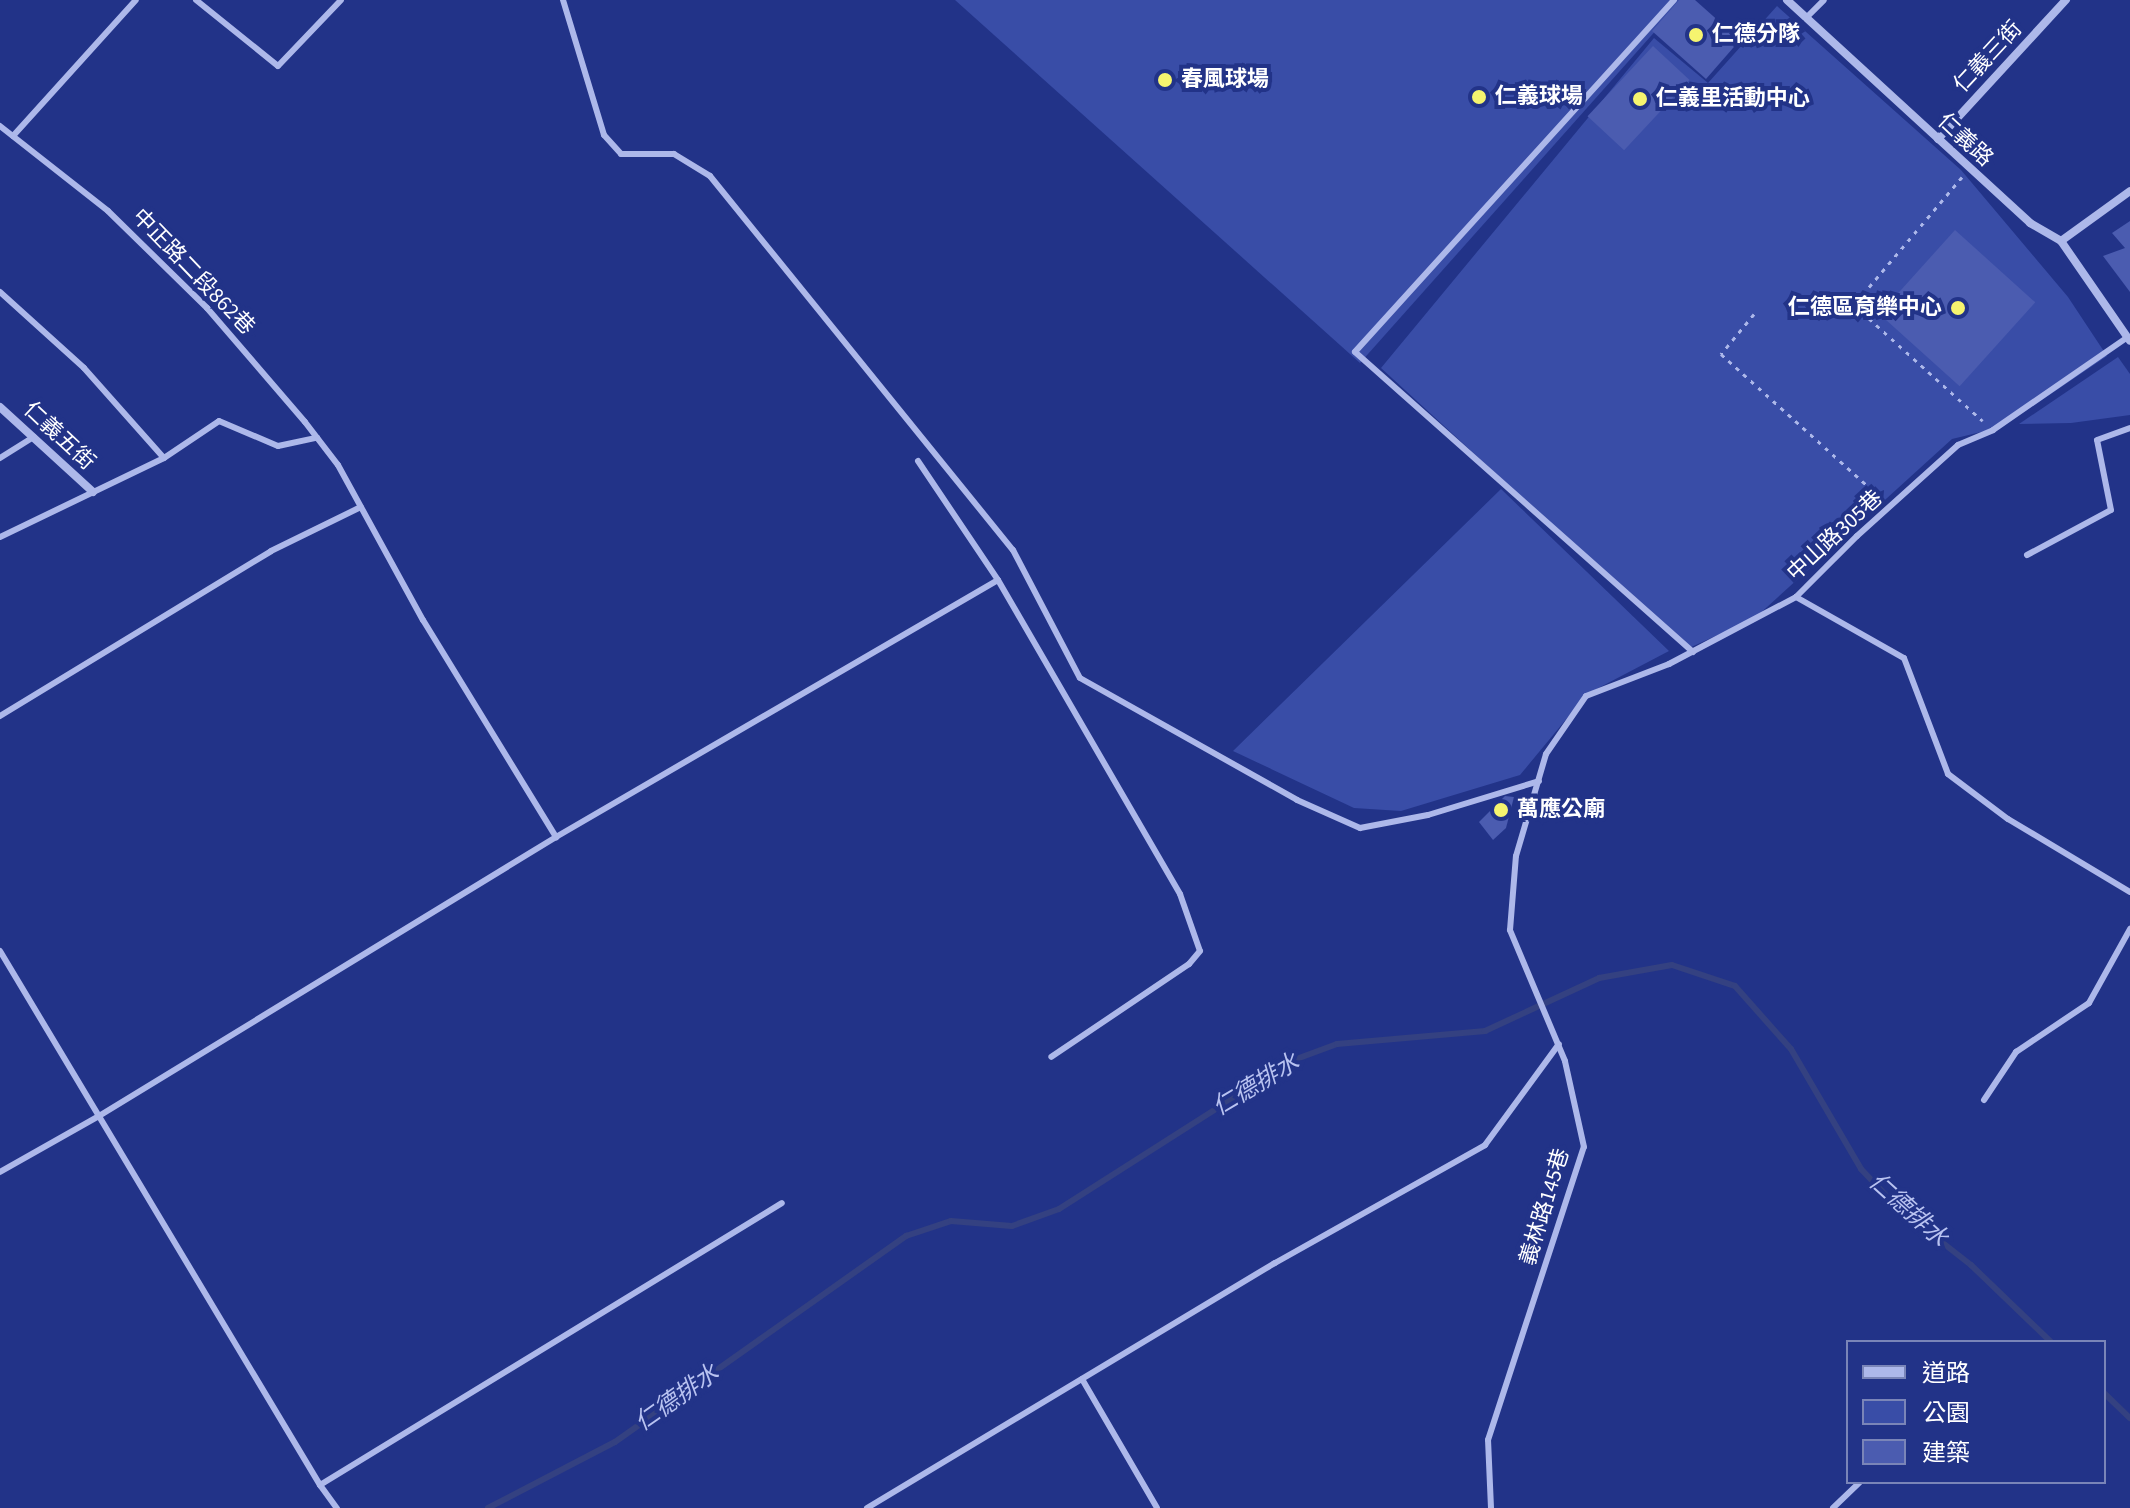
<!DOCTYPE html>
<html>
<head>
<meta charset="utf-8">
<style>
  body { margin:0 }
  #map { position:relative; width:2130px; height:1508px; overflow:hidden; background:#238; font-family:"Source Sans 3","Noto Sans TC",sans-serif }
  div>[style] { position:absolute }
  .green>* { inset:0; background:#394da7 }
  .stream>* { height:6px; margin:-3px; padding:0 3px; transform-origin:3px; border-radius:3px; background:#344181 }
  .building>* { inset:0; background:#4b5cb0; transform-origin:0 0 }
  .path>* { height:3px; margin-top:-1.5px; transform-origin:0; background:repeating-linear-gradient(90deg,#adb8ea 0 4px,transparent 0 10px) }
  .service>* { height:6px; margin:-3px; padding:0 3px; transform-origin:3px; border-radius:3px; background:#adb8ea }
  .minor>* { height:8px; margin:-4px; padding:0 4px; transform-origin:4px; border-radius:4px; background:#adb8ea }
  .dots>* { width:22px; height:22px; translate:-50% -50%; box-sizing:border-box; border:4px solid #238; border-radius:50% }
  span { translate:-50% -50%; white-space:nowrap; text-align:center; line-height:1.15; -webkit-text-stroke:8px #238; paint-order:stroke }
  .poi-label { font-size:22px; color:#fff; font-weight:700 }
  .left { translate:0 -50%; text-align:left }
  .right { translate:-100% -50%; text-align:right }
  .street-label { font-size:22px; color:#fff }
  .water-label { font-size:24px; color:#b9c3f1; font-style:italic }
  .legend { position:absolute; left:1846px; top:1340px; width:260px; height:144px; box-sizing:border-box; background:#238; border:2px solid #7a85b8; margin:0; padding:10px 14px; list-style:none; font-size:24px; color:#fff }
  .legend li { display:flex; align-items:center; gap:16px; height:40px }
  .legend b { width:40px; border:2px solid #7a85b8 }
</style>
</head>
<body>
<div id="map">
  <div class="green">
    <i style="clip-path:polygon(955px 0,1683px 0,1360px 363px)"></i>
    <i style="clip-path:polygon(1777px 6px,1961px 170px,2068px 297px,2107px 356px,2002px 427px,1952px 439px,1755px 618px,1687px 649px,1381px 368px,1654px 38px,1708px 83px)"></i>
    <i style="clip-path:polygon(2118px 357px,2130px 374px,2130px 415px,2071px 423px,2019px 424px)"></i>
    <i style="clip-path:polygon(1501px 489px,1669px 651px,1587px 694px,1520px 775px,1401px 811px,1354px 808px,1233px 751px)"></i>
  </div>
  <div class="stream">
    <i style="left:2104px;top:1393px;width:36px;rotate:44deg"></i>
    <i style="left:488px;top:1508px;width:143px;rotate:-27.5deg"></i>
    <i style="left:615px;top:1442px;width:357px;rotate:-35.3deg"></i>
    <i style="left:906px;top:1236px;width:47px;rotate:-18.4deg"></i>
    <i style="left:951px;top:1221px;width:61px;rotate:4.7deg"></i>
    <i style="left:1012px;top:1226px;width:50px;rotate:-19.9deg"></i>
    <i style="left:1059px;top:1209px;width:275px;rotate:-32.5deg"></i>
    <i style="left:1291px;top:1061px;width:49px;rotate:-20.3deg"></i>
    <i style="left:1337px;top:1044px;width:149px;rotate:-5deg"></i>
    <i style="left:1485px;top:1031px;width:126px;rotate:-24.9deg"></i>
    <i style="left:1599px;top:978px;width:74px;rotate:-10.1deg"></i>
    <i style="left:1672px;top:965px;width:66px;rotate:18.4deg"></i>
    <i style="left:1735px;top:986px;width:84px;rotate:48.4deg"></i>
    <i style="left:1791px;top:1049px;width:139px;rotate:59.7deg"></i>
    <i style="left:1861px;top:1169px;width:52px;rotate:46.5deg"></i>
    <i style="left:1897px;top:1207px;width:94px;rotate:38.1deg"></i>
    <i style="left:1971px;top:1265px;width:111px;rotate:43.9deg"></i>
  </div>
  <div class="building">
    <i style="clip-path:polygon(1679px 0,1695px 0,1740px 40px,1706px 79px,1652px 31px)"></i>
    <i style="left:1653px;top:46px;width:50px;height:96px;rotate:43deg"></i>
    <i style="clip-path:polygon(2130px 221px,2130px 292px,2103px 256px,2125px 248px,2112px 233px)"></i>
    <i style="left:1955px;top:230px;width:108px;height:113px;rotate:42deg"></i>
    <i style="clip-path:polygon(1505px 796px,1514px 797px,1506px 828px,1493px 840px,1479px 822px)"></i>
  </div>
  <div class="path">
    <i style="left:1962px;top:177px;width:167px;rotate:130.2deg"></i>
    <i style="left:1854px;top:305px;width:173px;rotate:42deg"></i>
    <i style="left:1754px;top:314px;width:52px;rotate:129.5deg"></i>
    <i style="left:1721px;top:354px;width:214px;rotate:42deg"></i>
  </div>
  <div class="service">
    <i style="left:196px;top:0;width:105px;rotate:38.8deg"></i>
    <i style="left:278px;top:66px;width:91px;rotate:-46.3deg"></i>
    <i style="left:563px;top:0;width:141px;rotate:73.1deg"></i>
    <i style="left:604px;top:135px;width:25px;rotate:48deg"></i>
    <i style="left:621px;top:154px;width:53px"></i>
    <i style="left:674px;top:154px;width:42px;rotate:31.4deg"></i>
    <i style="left:710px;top:176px;width:481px;rotate:51deg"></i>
    <i style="left:1013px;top:550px;width:144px;rotate:62.4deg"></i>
    <i style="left:1080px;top:678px;width:249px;rotate:29.3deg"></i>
    <i style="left:1297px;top:800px;width:69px;rotate:24deg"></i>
    <i style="left:1360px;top:828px;width:69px;rotate:-10.8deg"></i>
    <i style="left:1428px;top:815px;width:116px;rotate:-17deg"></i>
    <i style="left:1674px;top:0;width:475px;rotate:132.2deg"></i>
    <i style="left:1355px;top:352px;width:452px;rotate:41.6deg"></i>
    <i style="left:1806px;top:18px;width:25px;rotate:-45deg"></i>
    <i style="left:0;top:126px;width:137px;rotate:38.2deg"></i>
    <i style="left:108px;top:211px;width:139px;rotate:44.4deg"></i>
    <i style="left:207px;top:308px;width:150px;rotate:49.3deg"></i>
    <i style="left:305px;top:422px;width:54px;rotate:52.5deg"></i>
    <i style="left:338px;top:465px;width:177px;rotate:61.3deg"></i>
    <i style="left:423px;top:620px;width:255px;rotate:58.5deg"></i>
    <i style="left:13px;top:136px;width:183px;rotate:-47.9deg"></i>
    <i style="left:0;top:292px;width:113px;rotate:42.1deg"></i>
    <i style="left:84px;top:368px;width:120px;rotate:48.4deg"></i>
    <i style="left:0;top:458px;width:40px;rotate:-32deg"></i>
    <i style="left:918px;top:461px;width:143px;rotate:56.1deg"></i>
    <i style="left:998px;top:580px;width:363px;rotate:59.9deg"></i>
    <i style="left:1180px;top:894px;width:60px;rotate:70.7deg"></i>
    <i style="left:1200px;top:951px;width:17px;rotate:130deg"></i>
    <i style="left:1189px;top:964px;width:166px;rotate:146deg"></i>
    <i style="left:0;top:537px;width:182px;rotate:-25.7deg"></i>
    <i style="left:164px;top:458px;width:66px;rotate:-33.9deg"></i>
    <i style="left:219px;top:421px;width:64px;rotate:23deg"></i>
    <i style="left:278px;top:446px;width:40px;rotate:-12deg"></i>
    <i style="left:2027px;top:555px;width:95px;rotate:-28.2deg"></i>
    <i style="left:2111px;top:510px;width:71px;rotate:-101.3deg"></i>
    <i style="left:2097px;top:440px;width:35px;rotate:-20deg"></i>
    <i style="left:1796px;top:597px;width:124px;rotate:29.5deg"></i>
    <i style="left:1904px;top:658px;width:124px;rotate:69.2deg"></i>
    <i style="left:1948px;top:774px;width:75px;rotate:36.9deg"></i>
    <i style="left:2008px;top:819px;width:142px;rotate:30.9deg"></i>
    <i style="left:0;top:716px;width:317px;rotate:-31.3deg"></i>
    <i style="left:271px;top:551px;width:100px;rotate:-26.1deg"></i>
    <i style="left:0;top:951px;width:623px;rotate:59.07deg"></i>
    <i style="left:320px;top:1485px;width:29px;rotate:54deg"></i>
    <i style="left:1984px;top:1100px;width:58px;rotate:-56.3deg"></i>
    <i style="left:2016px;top:1052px;width:88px;rotate:-33.9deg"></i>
    <i style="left:2089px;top:1003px;width:85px;rotate:-61deg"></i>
    <i style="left:0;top:1172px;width:114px;rotate:-29.5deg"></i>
    <i style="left:99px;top:1116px;width:535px;rotate:-31.4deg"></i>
    <i style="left:556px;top:837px;width:511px;rotate:-30.18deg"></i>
    <i style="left:1082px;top:1379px;width:149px;rotate:59.8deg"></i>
    <i style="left:320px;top:1485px;width:541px;rotate:-31.4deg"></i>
    <i style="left:867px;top:1508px;width:476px;rotate:-31deg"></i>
    <i style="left:1275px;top:1263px;width:241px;rotate:-29.3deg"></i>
    <i style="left:1485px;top:1145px;width:125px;rotate:-53.8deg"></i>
    <i style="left:1491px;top:1508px;width:68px;rotate:-92.5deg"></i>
    <i style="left:1488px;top:1440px;width:308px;rotate:-71.9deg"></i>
    <i style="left:1584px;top:1147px;width:88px;rotate:-102.5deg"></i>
    <i style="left:1565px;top:1061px;width:142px;rotate:-112.8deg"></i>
    <i style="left:1510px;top:930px;width:74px;rotate:-85.4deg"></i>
    <i style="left:1516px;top:856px;width:106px;rotate:-73.6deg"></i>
    <i style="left:1546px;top:754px;width:70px;rotate:-55.4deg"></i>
    <i style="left:1586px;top:696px;width:89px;rotate:-21.1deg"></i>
    <i style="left:1669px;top:664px;width:144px;rotate:-27.8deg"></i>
    <i style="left:1796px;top:597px;width:86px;rotate:-45deg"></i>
    <i style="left:1857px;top:536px;width:136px;rotate:-42deg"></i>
    <i style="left:1958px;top:445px;width:38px;rotate:-23deg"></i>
    <i style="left:1993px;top:430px;width:164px;rotate:-34.6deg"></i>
    <i style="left:1833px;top:1508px;width:37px;rotate:-44deg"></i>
  </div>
  <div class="minor">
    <i style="left:1787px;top:0;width:330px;rotate:42.5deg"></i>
    <i style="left:2030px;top:223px;width:36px;rotate:30deg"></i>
    <i style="left:2061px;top:241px;width:85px;rotate:-35.9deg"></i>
    <i style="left:1938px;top:139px;width:189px;rotate:-47.4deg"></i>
    <i style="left:2061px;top:241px;width:121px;rotate:55.4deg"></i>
    <i style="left:0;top:407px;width:126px;rotate:42.4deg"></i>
  </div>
  <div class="dots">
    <i style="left:1696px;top:35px;background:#f6f46f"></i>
    <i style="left:1165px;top:80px;background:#f6f46f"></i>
    <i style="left:1479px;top:97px;background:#f6f46f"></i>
    <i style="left:1640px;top:99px;background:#f6f46f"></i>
    <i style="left:1958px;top:308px;background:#f6f46f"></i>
    <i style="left:1501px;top:810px;background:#f6f46f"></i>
  </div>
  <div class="poi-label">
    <span class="left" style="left:1712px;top:35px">仁德分隊</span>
    <span class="left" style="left:1181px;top:80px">春風球場</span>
    <span class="left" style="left:1495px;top:97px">仁義球場</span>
    <span class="left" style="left:1656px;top:99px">仁義里活動中心</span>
    <span class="right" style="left:1942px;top:308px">仁德區育樂中心</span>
    <span class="left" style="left:1517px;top:810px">萬應公廟</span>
  </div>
  <div class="street-label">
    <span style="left:1988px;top:57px;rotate:-47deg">仁義三街</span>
    <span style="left:1965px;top:140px;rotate:43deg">仁義路</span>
    <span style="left:193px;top:272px;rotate:46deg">中正路二段862巷</span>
    <span style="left:59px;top:436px;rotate:43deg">仁義五街</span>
    <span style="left:1835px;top:536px;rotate:-43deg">中山路305巷</span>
    <span style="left:1545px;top:1207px;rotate:-73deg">義林路145巷</span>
  </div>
  <div class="water-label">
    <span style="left:1256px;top:1085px;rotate:-31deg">仁德排水</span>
    <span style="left:1908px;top:1210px;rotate:42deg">仁德排水</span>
    <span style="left:677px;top:1398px;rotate:-35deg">仁德排水</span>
  </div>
  <ul class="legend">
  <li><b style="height:10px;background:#adb8ea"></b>道路</li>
  <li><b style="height:22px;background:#394da7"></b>公園</li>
  <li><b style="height:22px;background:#4b5cb0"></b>建築</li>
  </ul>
</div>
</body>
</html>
